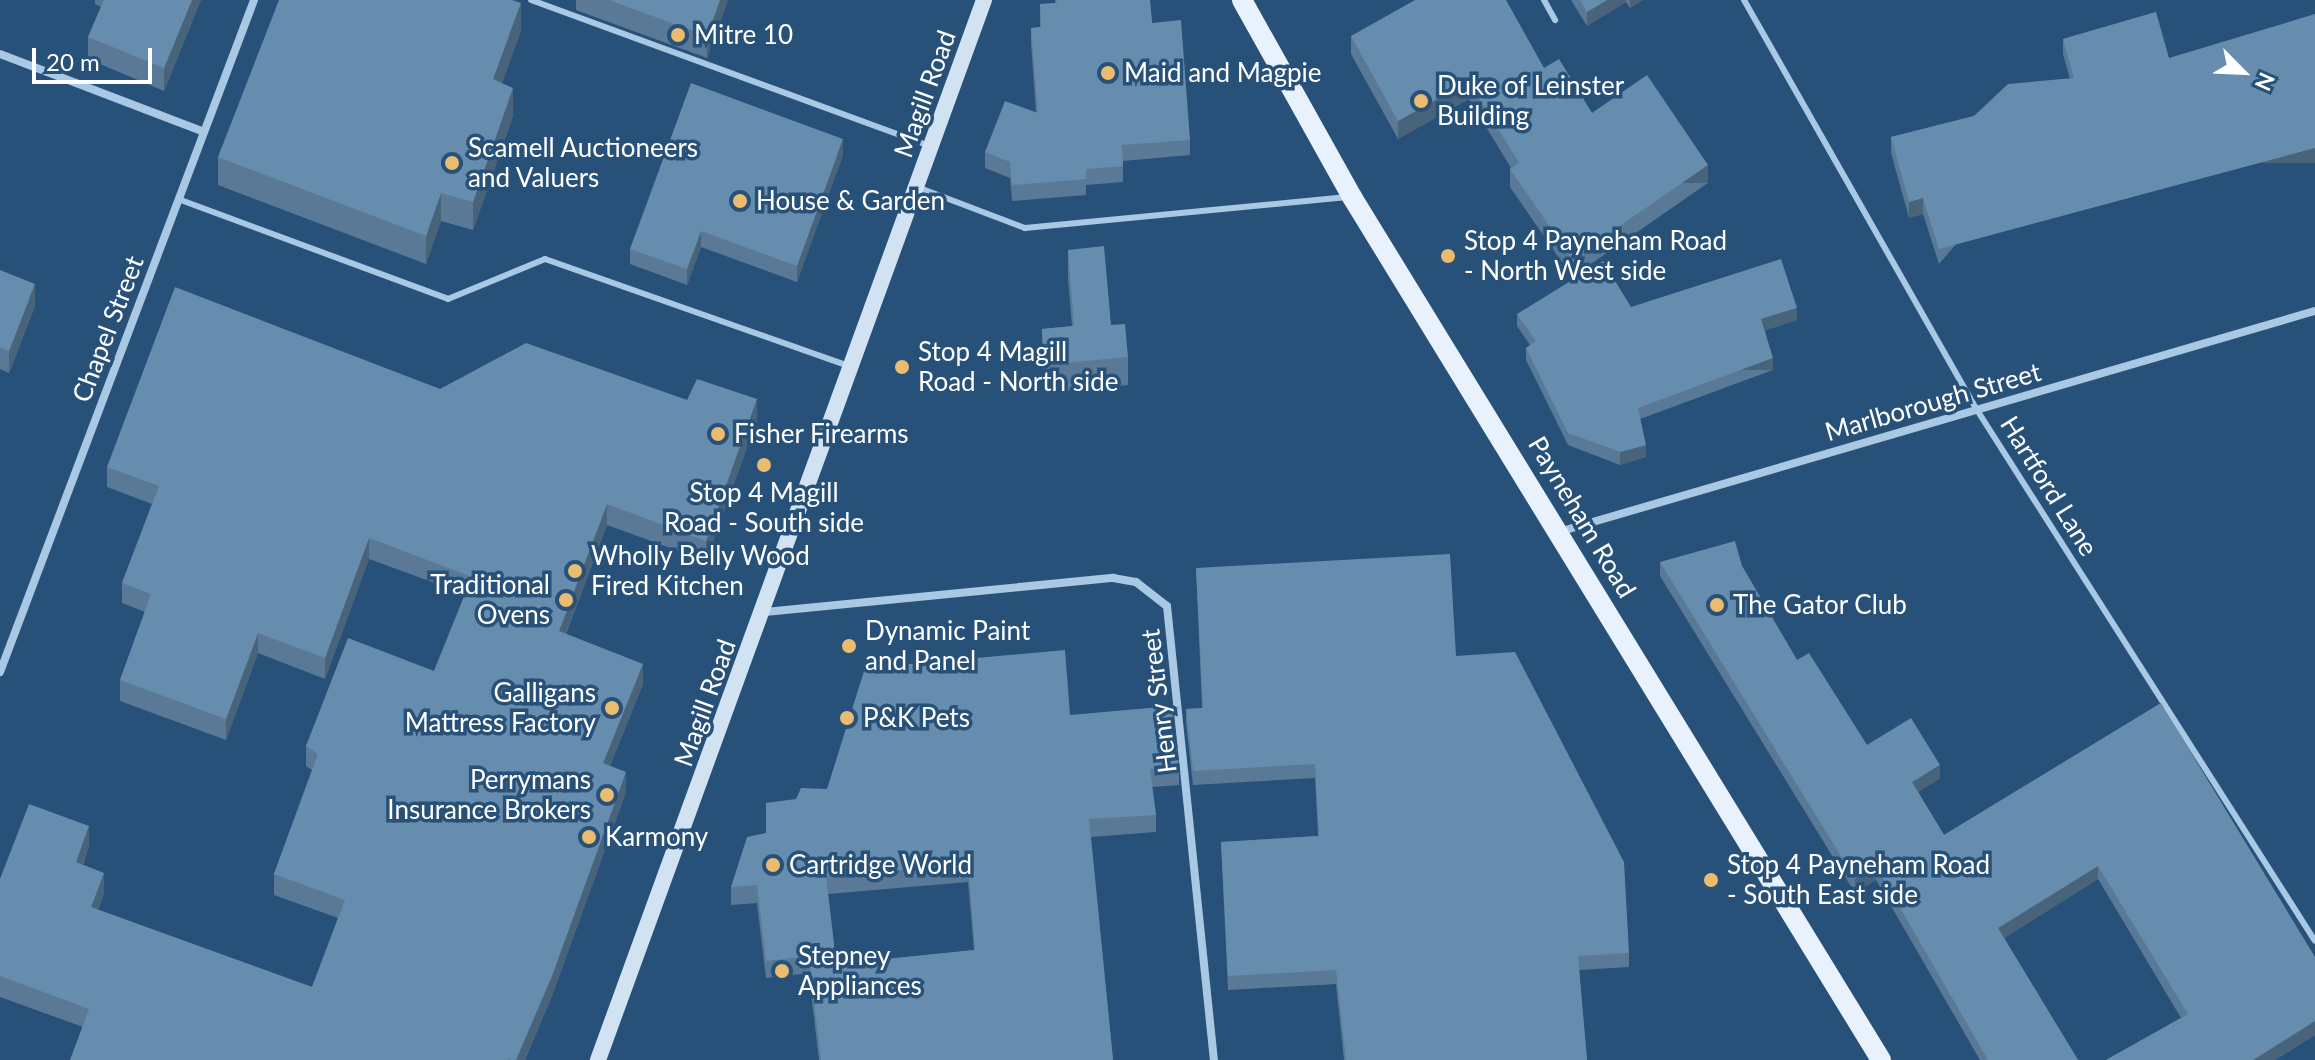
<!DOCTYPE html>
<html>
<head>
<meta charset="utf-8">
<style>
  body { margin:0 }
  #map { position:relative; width:2315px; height:1060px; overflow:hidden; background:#275178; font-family:Lato,sans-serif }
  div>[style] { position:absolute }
  .service>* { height:6px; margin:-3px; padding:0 3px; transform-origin:3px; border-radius:3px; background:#a9c8e3 }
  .minor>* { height:8px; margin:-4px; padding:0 4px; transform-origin:4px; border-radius:4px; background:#a9c8e3 }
  .secondary>* { height:16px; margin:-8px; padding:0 8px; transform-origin:8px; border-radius:8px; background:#d1e3f3 }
  .primary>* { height:20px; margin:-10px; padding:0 10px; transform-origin:10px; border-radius:10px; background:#e8f1fc }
  .wall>* { inset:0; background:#597996 }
  .shaded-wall>* { inset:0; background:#48637a; transform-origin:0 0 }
  .building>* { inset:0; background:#678dae }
  .dots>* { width:22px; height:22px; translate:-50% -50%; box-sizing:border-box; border:4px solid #275178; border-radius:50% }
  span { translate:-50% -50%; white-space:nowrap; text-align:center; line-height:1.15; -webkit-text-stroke:7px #275178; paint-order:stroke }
  .poi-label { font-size:26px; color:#fff }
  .left { translate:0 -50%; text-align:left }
  .right { translate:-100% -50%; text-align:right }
  .street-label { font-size:26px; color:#fff }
  .north { position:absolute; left:2203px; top:32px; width:80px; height:80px; -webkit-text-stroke:6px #275178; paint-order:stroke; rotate:114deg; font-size:22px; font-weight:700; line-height:32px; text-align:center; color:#fff }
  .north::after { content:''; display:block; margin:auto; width:28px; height:36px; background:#fff; clip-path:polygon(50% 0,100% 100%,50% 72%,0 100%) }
  .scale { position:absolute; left:32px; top:48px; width:120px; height:36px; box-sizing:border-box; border:4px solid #fff; border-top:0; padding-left:10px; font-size:24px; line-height:28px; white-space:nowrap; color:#fff; -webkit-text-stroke:6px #275178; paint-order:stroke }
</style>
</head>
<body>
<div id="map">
  <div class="service">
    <i style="left:531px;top:0;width:424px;rotate:20.1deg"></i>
    <i style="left:1544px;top:0;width:23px;rotate:61deg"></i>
    <i style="left:1744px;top:0;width:472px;rotate:60.4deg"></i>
    <i style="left:1977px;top:410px;width:629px;rotate:57.52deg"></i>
    <i style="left:917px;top:187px;width:116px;rotate:20.8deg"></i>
    <i style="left:1025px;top:228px;width:324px;rotate:-5.5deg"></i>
    <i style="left:178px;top:199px;width:288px;rotate:20.3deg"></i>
    <i style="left:448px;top:299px;width:105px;rotate:-22.4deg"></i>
    <i style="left:545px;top:259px;width:324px;rotate:19.4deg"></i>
  </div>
  <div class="minor">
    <i style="left:0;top:54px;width:218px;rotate:20.9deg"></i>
    <i style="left:1562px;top:531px;width:784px;rotate:-16.29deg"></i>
    <i style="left:765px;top:612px;width:350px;rotate:-5.6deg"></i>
    <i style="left:1113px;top:578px;width:23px;rotate:10deg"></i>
    <i style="left:1136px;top:582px;width:39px;rotate:38deg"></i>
    <i style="left:1167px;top:606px;width:456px;rotate:84.1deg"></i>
    <i style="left:0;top:672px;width:718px;rotate:-69.29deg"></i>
  </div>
  <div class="secondary">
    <i style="left:598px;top:1060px;width:1128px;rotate:-69.99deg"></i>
  </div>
  <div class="primary">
    <i style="left:1242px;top:0;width:226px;rotate:60.8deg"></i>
    <i style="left:1352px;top:197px;width:1012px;rotate:58.49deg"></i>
  </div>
  <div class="wall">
    <i style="clip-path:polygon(95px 0,201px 0,164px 91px,88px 59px,88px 37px,101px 7px,95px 4px)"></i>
    <i style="clip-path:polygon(576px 0,728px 0,707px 58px,576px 10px)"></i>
    <i style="clip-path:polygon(1055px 0,1150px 0,1152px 23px,1190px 140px,1190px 155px,1123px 161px,1123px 182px,1086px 185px,1086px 195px,1012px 201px,1010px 178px,985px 168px,985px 152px,1036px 113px,1031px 44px,1031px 28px,1040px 27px,1040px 4px,1055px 3px)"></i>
    <i style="clip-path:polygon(1571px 0,1643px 0,1630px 8px,1626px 2px,1587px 26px)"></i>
    <i style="clip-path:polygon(2156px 12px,1939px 264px,1923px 214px,1909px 218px,1891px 153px,1891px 137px,1974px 116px,2070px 79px,2063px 54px,2063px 39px)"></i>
    <i style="clip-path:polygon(521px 31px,502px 83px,513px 116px,473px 230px,441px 221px,426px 264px,218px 185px,218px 157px)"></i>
    <i style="clip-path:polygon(1351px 36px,1544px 68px,1592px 113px,1708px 183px,1572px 277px,1510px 187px,1510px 169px,1511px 168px,1469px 99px,1398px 139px,1351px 54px)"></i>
    <i style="clip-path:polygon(843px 155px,797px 282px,701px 247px,687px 285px,630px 264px,630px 249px)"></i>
    <i style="clip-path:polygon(1068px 250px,1128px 357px,1128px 385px,1045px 393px,1042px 357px,1042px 329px,1072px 326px,1068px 278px)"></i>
    <i style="clip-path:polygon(0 270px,35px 306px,9px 373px,0 369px)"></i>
    <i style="clip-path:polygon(1631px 307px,1797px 320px,1765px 330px,1773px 370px,1640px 419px,1646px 457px,1620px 465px,1568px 445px,1526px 360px,1526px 348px,1530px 345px,1517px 326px,1517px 314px)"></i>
    <i style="clip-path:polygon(440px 389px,687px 400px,757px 420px,706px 561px,607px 525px,566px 634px,643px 684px,610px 766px,626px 792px,552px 996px,525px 1060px,70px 1060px,83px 1027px,0 997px,0 879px,89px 846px,83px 865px,104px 893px,98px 910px,312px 987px,338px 918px,274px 895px,274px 874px,312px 770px,306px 766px,306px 746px,434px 671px,465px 594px,369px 559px,325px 679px,258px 653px,226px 740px,120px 701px,120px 680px,145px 612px,122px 603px,122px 583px,152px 504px,107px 487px,107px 467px)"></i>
    <i style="clip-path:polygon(1660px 562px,1742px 566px,1797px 660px,1867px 745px,1940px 778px,1918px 792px,1944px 835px,2161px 703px,2315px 1035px,2275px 1060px,2106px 1060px,2181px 1018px,2098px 879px,2004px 938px,2078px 1060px,1980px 1060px,1876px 880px,1855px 893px,1660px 576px)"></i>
    <i style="clip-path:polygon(1196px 568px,1456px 656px,1629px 953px,1629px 967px,1579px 970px,1587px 1060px,1344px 1060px,1336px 984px,1228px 990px,1221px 842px,1318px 836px,1315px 778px,1193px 785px,1186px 723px,1186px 709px,1202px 708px)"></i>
    <i style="clip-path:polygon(evenodd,1070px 715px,1179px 768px,1179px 785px,1152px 787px,1156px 815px,1156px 832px,1091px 837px,1113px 1060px,819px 1060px,810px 984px,810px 973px,766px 978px,757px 903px,731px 905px,731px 887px,766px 833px,796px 799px,1070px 715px,968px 882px,974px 950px,835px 964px,835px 953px,828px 894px,968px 882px)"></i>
  </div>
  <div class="shaded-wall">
    <i style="clip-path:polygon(192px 0,201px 0,164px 91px,164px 68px)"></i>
    <i style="clip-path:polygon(720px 0,728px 0,707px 58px,707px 36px)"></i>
    <i style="clip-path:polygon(1607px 0,1626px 0,1626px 2px,1587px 26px,1587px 12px)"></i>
    <i style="clip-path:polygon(1630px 0,1643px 0,1630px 8px)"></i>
    <i style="clip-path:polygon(521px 3px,521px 31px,493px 107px,493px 79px)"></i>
    <i style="clip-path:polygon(1469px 81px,1469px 99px,1398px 139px,1398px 121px)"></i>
    <i style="clip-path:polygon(513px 88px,513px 116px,473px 230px,473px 202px)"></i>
    <i style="clip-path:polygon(843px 139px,843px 155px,797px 282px,797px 266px)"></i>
    <i style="left:2315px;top:148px;width:15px;height:389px;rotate:90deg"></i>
    <i style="left:1708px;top:165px;width:18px;height:165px;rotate:90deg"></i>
    <i style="clip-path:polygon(441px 193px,441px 221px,426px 264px,426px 236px)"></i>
    <i style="clip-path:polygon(1923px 198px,1923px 214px,1909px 218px,1909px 202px)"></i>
    <i style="clip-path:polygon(701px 231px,701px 247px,687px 285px,687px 269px)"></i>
    <i style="clip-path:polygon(35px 284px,35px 306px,9px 373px,9px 351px)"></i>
    <i style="clip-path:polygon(1797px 308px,1797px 320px,1761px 332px,1761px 319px)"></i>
    <i style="left:1773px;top:358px;width:12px;height:144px;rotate:90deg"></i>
    <i style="clip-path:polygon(757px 399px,757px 420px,706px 561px,706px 541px)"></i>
    <i style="clip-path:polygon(1646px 445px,1646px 457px,1620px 465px,1620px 452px)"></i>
    <i style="clip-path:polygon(607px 504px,607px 525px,559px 651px,559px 631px)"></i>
    <i style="clip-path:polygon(369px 538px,369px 559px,325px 679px,325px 658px)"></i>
    <i style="clip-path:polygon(258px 633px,258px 653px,226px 740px,226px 719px)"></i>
    <i style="clip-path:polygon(643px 664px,643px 684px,603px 783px,603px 763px)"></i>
    <i style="clip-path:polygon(1940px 765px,1940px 778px,1912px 796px,1912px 782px)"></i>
    <i style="clip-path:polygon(626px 772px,626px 792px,552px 996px,525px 1060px,516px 1060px)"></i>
    <i style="clip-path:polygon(89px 826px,89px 846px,76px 883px,76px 862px)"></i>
    <i style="clip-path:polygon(1876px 866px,1876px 880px,1855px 893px,1855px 879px)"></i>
    <i style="clip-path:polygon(2098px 866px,2098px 879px,1998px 942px,1998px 928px)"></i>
    <i style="clip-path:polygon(104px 873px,104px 893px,91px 928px,91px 907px)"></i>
    <i style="clip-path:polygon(2315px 1021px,2315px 1035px,2275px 1060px,2253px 1060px)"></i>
  </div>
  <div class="building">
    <i style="clip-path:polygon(104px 0,192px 0,164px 68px,88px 37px)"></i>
    <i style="clip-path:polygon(279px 0,512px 0,521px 3px,493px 79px,513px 88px,473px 202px,441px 193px,426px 236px,218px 157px)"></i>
    <i style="clip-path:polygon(609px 0,720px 0,707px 36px)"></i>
    <i style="clip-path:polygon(1056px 0,1150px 0,1152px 23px,1181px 20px,1190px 140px,1122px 145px,1123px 166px,1086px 169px,1086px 179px,1012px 185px,1010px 162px,985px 152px,1005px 101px,1038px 113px,1031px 28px,1041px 27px,1040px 4px,1057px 3px)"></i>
    <i style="clip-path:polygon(1415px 0,1506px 0,1544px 68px,1559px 59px,1592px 113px,1647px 75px,1708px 165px,1572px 259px,1510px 169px,1519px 163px,1469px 81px,1398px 121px,1351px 36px)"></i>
    <i style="clip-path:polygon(1580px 0,1607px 0,1587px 12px)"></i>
    <i style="clip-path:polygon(2156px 12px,2169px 58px,2315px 14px,2315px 148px,1939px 249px,1923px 198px,1909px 202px,1891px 137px,1974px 116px,2008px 84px,2074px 78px,2063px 39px)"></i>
    <i style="clip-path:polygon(691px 83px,843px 139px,797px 266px,701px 231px,687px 269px,630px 249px)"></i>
    <i style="clip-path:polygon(1104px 246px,1111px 325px,1125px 324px,1128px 357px,1045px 365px,1042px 329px,1074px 326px,1068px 250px)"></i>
    <i style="clip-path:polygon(1781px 259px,1797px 308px,1761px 319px,1773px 358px,1638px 408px,1646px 445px,1620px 452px,1568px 433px,1526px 348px,1536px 341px,1517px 314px,1603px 261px,1631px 307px)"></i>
    <i style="clip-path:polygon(0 270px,35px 284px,9px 351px,0 347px)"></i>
    <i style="clip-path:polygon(175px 287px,440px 389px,526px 343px,687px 400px,697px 379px,757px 399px,706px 541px,607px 504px,559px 631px,643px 664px,603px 763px,626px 772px,552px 976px,516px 1060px,511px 1060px,509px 1058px,508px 1060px,70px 1060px,89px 1009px,0 976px,0 879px,29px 804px,89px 826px,76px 862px,104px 873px,91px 907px,312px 987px,345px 900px,274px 874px,318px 754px,306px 746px,348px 638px,434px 671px,472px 577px,369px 538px,325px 658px,258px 633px,226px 719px,120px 680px,151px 594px,122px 583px,159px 486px,107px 467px)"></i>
    <i style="clip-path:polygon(1735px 541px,1742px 566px,1797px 660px,1809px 653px,1867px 745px,1911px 718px,1940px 765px,1912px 782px,1944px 835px,2161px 703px,2315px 957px,2315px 1021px,2253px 1060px,2106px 1060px,2188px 1014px,2098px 866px,1998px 928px,2078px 1060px,1988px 1060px,1876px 866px,1855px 879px,1660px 562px)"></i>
    <i style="clip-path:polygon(1450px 554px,1456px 656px,1515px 652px,1624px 862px,1629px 953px,1578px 956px,1587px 1060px,1346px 1060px,1336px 970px,1228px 976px,1221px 842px,1319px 836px,1315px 764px,1193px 771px,1186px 709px,1203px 708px,1196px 568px)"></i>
    <i style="clip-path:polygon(1065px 650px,1070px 715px,1172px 706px,1179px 768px,1150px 769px,1156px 815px,1089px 819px,1113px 1060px,821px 1060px,810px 967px,975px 950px,968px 864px,826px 876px,835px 953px,766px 961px,757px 885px,731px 887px,747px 837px,766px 833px,766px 803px,796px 799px,801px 788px,827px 789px,865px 668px)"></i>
  </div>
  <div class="dots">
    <i style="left:678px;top:35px;background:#ebbc6f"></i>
    <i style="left:1108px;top:73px;background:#ebbc6f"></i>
    <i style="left:1421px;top:101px;background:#ebbc6f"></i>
    <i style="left:452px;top:163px;background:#ebbc6f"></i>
    <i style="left:740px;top:201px;background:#ebbc6f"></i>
    <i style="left:1448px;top:256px;background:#ebbc6f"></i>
    <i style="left:902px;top:367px;background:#ebbc6f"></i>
    <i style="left:718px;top:434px;background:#ebbc6f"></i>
    <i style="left:764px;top:465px;background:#ebbc6f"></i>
    <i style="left:575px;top:571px;background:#ebbc6f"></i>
    <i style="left:566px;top:600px;background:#ebbc6f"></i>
    <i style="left:1717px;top:605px;background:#ebbc6f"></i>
    <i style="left:849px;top:646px;background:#ebbc6f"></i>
    <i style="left:612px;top:708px;background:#ebbc6f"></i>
    <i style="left:847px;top:718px;background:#ebbc6f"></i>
    <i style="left:607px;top:795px;background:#ebbc6f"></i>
    <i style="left:589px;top:837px;background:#ebbc6f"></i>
    <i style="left:773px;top:865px;background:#ebbc6f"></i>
    <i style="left:1711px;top:880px;background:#ebbc6f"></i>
    <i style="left:782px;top:971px;background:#ebbc6f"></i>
  </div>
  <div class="poi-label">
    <span class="left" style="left:694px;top:35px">Mitre 10</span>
    <span class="left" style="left:1124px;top:73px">Maid and Magpie</span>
    <span class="left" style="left:1437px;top:101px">Duke of Leinster<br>Building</span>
    <span class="left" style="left:468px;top:163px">Scamell Auctioneers<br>and Valuers</span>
    <span class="left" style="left:756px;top:201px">House &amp; Garden</span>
    <span class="left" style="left:1464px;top:256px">Stop 4 Payneham Road<br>- North West side</span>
    <span class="left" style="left:918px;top:367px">Stop 4 Magill<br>Road - North side</span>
    <span class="left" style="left:734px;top:434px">Fisher Firearms</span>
    <span style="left:764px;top:508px">Stop 4 Magill<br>Road - South side</span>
    <span class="left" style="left:591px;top:571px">Wholly Belly Wood<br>Fired Kitchen</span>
    <span class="right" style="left:550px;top:600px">Traditional<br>Ovens</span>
    <span class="left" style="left:1733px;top:605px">The Gator Club</span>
    <span class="left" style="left:865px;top:646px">Dynamic Paint<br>and Panel</span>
    <span class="right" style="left:596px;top:708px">Galligans<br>Mattress Factory</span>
    <span class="left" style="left:863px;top:718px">P&amp;K Pets</span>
    <span class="right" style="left:591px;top:795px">Perrymans<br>Insurance Brokers</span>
    <span class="left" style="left:605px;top:837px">Karmony</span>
    <span class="left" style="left:789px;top:865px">Cartridge World</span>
    <span class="left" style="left:1727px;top:880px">Stop 4 Payneham Road<br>- South East side</span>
    <span class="left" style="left:798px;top:971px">Stepney<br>Appliances</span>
  </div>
  <div class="street-label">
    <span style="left:925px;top:94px;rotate:-70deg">Magill Road</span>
    <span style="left:108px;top:329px;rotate:-69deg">Chapel Street</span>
    <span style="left:1933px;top:402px;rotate:-16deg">Marlborough Street</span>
    <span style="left:2049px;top:486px;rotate:58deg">Hartford Lane</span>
    <span style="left:1582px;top:517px;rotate:59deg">Payneham Road</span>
    <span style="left:1159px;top:701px;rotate:-97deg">Henry Street</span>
    <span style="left:705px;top:703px;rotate:-70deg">Magill Road</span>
  </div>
  <div class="north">N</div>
  <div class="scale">20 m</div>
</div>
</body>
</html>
